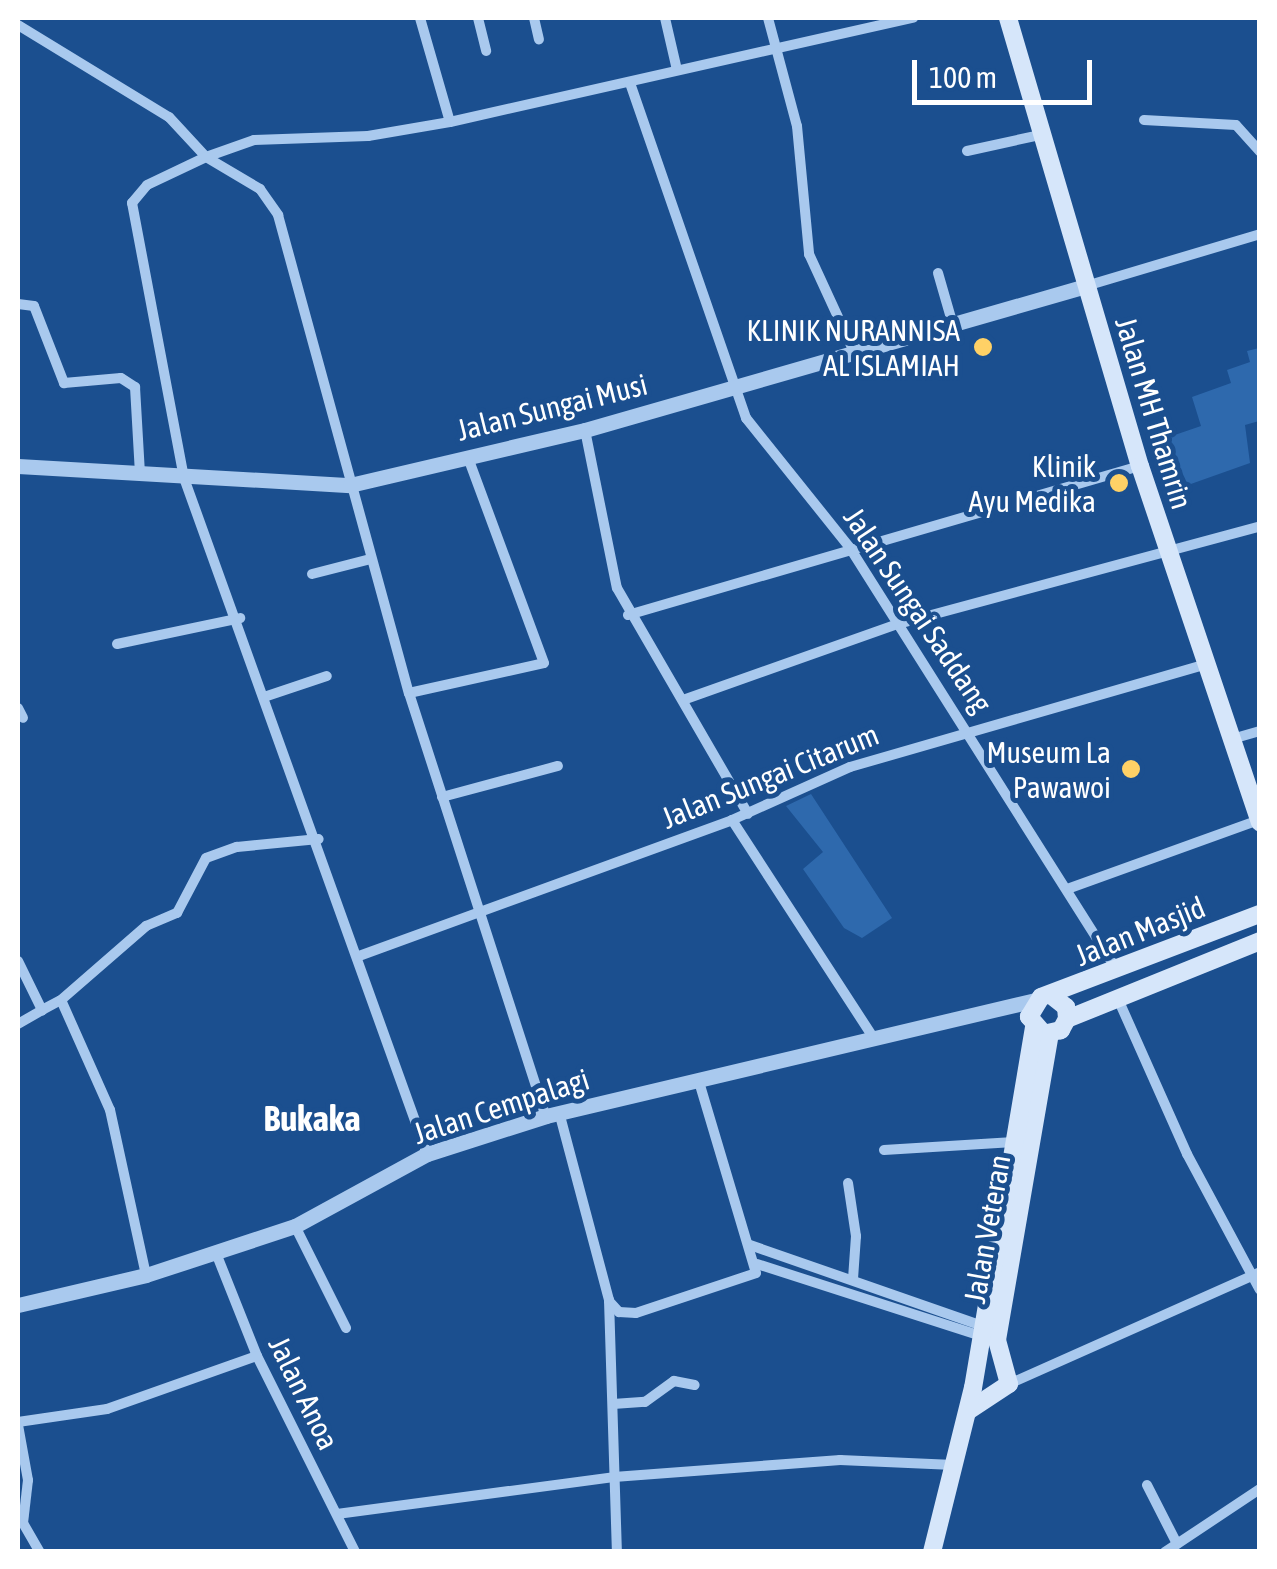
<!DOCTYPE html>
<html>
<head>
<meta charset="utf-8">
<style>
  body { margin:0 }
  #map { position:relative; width:1277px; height:1569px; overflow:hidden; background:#1b4f8f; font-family:"Asap Condensed",sans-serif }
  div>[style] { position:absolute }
  .green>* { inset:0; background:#2e69ad }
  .minor>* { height:10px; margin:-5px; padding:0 5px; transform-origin:5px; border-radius:5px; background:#a9c9ee }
  .tertiary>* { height:15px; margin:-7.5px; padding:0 7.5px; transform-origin:7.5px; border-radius:7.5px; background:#a9c9ee }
  .secondary>* { height:18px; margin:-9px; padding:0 9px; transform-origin:9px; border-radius:9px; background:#d6e6fa }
  .dots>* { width:28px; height:28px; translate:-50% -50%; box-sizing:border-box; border:5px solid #1b4f8f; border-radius:50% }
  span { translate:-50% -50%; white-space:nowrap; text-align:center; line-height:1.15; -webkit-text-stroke:10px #1b4f8f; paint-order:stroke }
  .poi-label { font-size:30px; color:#fff }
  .right { translate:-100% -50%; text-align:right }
  .street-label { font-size:30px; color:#fff }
  .quarter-label { font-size:35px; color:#fff; font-weight:700 }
  .frame { position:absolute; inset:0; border:20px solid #fff; pointer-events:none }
  .scale { position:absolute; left:912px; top:60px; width:180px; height:45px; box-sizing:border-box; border:5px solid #fff; border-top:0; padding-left:12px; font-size:30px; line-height:35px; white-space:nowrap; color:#fff; -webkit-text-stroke:8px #1b4f8f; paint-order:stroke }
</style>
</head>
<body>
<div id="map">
  <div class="green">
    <i style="clip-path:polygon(1259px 348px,1259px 421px,1245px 425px,1250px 463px,1188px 485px,1166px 438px,1201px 426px,1192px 397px,1231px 383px,1227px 370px,1250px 362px,1247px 351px)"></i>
    <i style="clip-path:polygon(811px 794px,892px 918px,862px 938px,844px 928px,803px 869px,823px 852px,786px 806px)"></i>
  </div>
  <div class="minor">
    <i style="left:420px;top:18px;width:108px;rotate:73.9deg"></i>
    <i style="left:478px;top:18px;width:34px;rotate:76deg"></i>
    <i style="left:534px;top:18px;width:22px;rotate:77deg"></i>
    <i style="left:665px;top:18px;width:53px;rotate:77deg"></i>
    <i style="left:768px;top:18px;width:112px;rotate:75deg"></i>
    <i style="left:797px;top:126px;width:129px;rotate:84.6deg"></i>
    <i style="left:809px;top:254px;width:110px;rotate:65.3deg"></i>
    <i style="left:18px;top:25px;width:177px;rotate:31.4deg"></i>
    <i style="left:169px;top:117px;width:54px;rotate:47.2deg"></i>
    <i style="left:206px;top:157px;width:51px;rotate:-19.5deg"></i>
    <i style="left:254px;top:140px;width:114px;rotate:-2deg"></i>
    <i style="left:368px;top:136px;width:83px;rotate:-9.7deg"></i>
    <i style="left:450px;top:122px;width:475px;rotate:-12.7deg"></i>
    <i style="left:630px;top:83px;width:355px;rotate:70.9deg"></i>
    <i style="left:746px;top:418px;width:166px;rotate:51.3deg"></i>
    <i style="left:850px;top:548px;width:498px;rotate:57.7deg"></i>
    <i style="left:1144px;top:120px;width:92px;rotate:3.1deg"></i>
    <i style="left:1236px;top:125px;width:36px;rotate:48deg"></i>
    <i style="left:967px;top:151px;width:79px;rotate:-12.4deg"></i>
    <i style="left:938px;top:273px;width:54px;rotate:73.9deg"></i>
    <i style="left:1086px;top:286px;width:182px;rotate:-16.6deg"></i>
    <i style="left:18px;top:304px;width:16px;rotate:7deg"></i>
    <i style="left:34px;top:306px;width:83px;rotate:68.7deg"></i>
    <i style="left:64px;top:383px;width:57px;rotate:-5deg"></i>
    <i style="left:121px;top:378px;width:17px;rotate:33deg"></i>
    <i style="left:135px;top:387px;width:88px;rotate:86.7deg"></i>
    <i style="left:585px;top:430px;width:161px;rotate:78.6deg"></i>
    <i style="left:617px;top:588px;width:261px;rotate:59.9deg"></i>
    <i style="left:312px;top:574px;width:61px;rotate:-14.3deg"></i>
    <i style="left:628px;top:615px;width:533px;rotate:-16.23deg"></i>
    <i style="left:117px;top:644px;width:126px;rotate:-11.9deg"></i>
    <i style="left:409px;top:693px;width:138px;rotate:-12.5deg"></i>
    <i style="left:544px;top:663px;width:220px;rotate:-110.3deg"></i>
    <i style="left:267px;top:696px;width:63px;rotate:-18.4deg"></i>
    <i style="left:683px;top:700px;width:228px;rotate:-19.5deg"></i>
    <i style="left:898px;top:624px;width:375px;rotate:-15.1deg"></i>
    <i style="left:18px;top:708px;width:11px;rotate:63deg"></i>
    <i style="left:1232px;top:739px;width:29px;rotate:-16deg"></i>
    <i style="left:442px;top:797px;width:120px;rotate:-15deg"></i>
    <i style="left:732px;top:820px;width:262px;rotate:57deg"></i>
    <i style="left:1070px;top:888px;width:201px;rotate:-19.8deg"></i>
    <i style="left:359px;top:956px;width:397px;rotate:-20deg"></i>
    <i style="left:732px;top:820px;width:129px;rotate:-24.2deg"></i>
    <i style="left:850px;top:767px;width:371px;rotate:-16.1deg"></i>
    <i style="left:18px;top:961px;width:55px;rotate:63.9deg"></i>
    <i style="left:42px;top:1010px;width:21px;rotate:-28deg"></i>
    <i style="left:1118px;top:999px;width:170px;rotate:66deg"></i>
    <i style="left:1187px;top:1154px;width:154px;rotate:61.8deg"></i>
    <i style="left:18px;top:1024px;width:28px;rotate:-30deg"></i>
    <i style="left:559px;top:1112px;width:195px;rotate:75.1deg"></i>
    <i style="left:609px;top:1300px;width:252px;rotate:88.2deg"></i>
    <i style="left:884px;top:1150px;width:130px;rotate:-3.5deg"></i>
    <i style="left:427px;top:1154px;width:718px;rotate:-109.77deg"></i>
    <i style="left:184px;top:478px;width:280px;rotate:-100.7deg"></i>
    <i style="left:132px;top:203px;width:23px;rotate:-50deg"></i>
    <i style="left:147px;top:185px;width:65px;rotate:-25.4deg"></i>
    <i style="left:206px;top:157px;width:63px;rotate:30.7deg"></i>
    <i style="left:260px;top:189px;width:32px;rotate:55deg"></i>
    <i style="left:278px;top:215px;width:496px;rotate:74.7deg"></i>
    <i style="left:409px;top:693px;width:445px;rotate:72.1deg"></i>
    <i style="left:848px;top:1183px;width:54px;rotate:81.4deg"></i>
    <i style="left:856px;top:1236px;width:43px;rotate:94deg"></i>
    <i style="left:295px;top:1226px;width:114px;rotate:63.4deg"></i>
    <i style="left:750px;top:1245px;width:250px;rotate:19.2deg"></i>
    <i style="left:216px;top:1253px;width:111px;rotate:68.3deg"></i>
    <i style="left:257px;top:1356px;width:219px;rotate:63.4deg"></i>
    <i style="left:757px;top:1264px;width:238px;rotate:17.8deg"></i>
    <i style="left:146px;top:1275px;width:169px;rotate:-102.3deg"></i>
    <i style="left:110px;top:1110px;width:120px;rotate:-114deg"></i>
    <i style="left:61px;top:1000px;width:113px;rotate:-41deg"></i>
    <i style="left:146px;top:926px;width:34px;rotate:-23deg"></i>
    <i style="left:177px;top:913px;width:62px;rotate:-62.2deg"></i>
    <i style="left:206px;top:858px;width:33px;rotate:-20deg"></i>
    <i style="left:237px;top:847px;width:82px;rotate:-5.6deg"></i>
    <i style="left:609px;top:1301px;width:15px;rotate:48deg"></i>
    <i style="left:619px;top:1312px;width:17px;rotate:3deg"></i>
    <i style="left:636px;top:1313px;width:126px;rotate:-18.4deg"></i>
    <i style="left:756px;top:1273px;width:202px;rotate:-106.6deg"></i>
    <i style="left:1009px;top:1384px;width:275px;rotate:-24deg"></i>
    <i style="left:613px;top:1404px;width:32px;rotate:-4deg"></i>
    <i style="left:645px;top:1402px;width:36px;rotate:-36deg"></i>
    <i style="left:674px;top:1381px;width:21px;rotate:11deg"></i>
    <i style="left:18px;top:1422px;width:90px;rotate:-8.3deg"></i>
    <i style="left:107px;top:1409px;width:159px;rotate:-19.5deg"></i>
    <i style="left:18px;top:1425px;width:56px;rotate:79.7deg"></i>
    <i style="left:28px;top:1480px;width:43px;rotate:96.6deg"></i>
    <i style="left:23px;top:1523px;width:34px;rotate:60deg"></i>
    <i style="left:1147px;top:1485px;width:66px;rotate:63deg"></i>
    <i style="left:337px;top:1514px;width:279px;rotate:-7.6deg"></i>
    <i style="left:614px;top:1477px;width:227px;rotate:-4.3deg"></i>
    <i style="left:840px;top:1460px;width:114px;rotate:2.5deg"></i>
    <i style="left:1165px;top:1552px;width:114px;rotate:-33.6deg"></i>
  </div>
  <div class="tertiary">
    <i style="left:18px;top:466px;width:333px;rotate:3.3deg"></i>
    <i style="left:350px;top:485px;width:241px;rotate:-13.2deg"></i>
    <i style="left:585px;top:430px;width:521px;rotate:-16.04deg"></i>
    <i style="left:18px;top:1305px;width:131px;rotate:-13.2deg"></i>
    <i style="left:146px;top:1275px;width:157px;rotate:-18.2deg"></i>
    <i style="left:295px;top:1226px;width:150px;rotate:-28.6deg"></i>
    <i style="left:427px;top:1154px;width:125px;rotate:-17.7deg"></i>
    <i style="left:546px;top:1116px;width:503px;rotate:-13.34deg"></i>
  </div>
  <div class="secondary">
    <i style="left:1008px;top:18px;width:467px;rotate:73.6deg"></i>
    <i style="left:1140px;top:466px;width:376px;rotate:71.4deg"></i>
    <i style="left:1052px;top:996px;width:18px;rotate:38deg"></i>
    <i style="left:1066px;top:1007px;width:12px;rotate:85deg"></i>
    <i style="left:1067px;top:1019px;width:13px;rotate:119deg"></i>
    <i style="left:1061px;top:1030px;width:17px;rotate:167deg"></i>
    <i style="left:1044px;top:1034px;width:23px;rotate:-131deg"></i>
    <i style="left:1029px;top:1017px;width:23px;rotate:-59deg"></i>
    <i style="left:1041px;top:997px;width:234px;rotate:-20.8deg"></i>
    <i style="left:1067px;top:1019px;width:208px;rotate:-22deg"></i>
    <i style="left:968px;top:1411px;width:49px;rotate:-33.4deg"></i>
    <i style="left:1009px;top:1384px;width:46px;rotate:-105.3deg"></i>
    <i style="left:997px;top:1340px;width:311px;rotate:-80.2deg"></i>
    <i style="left:932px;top:1552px;width:169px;rotate:-76deg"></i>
    <i style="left:973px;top:1388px;width:365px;rotate:-80.4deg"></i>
  </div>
  <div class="dots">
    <i style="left:983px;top:347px;background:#ffd166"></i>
    <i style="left:1119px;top:483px;background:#ffd166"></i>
    <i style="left:1131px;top:769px;background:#ffd166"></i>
  </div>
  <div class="poi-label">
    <span class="right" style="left:960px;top:347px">KLINIK NURANNISA<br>AL ISLAMIAH</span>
    <span class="right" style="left:1096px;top:483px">Klinik<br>Ayu Medika</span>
    <span class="right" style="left:1111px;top:769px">Museum La<br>Pawawoi</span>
  </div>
  <div class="street-label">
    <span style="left:552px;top:407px;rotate:-14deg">Jalan Sungai Musi</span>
    <span style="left:1154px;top:413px;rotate:73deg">Jalan MH Thamrin</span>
    <span style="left:918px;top:610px;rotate:56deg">Jalan Sungai Saddang</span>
    <span style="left:770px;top:776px;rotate:-22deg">Jalan Sungai Citarum</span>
    <span style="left:1140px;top:931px;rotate:-22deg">Jalan Masjid</span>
    <span style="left:501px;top:1106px;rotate:-18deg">Jalan Cempalagi</span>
    <span style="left:987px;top:1229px;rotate:-80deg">Jalan Veteran</span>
    <span style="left:304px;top:1393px;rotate:64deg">Jalan Anoa</span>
  </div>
  <div class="quarter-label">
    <span style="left:312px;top:1118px">Bukaka</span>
  </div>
  <div class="frame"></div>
  <div class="scale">100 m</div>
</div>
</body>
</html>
